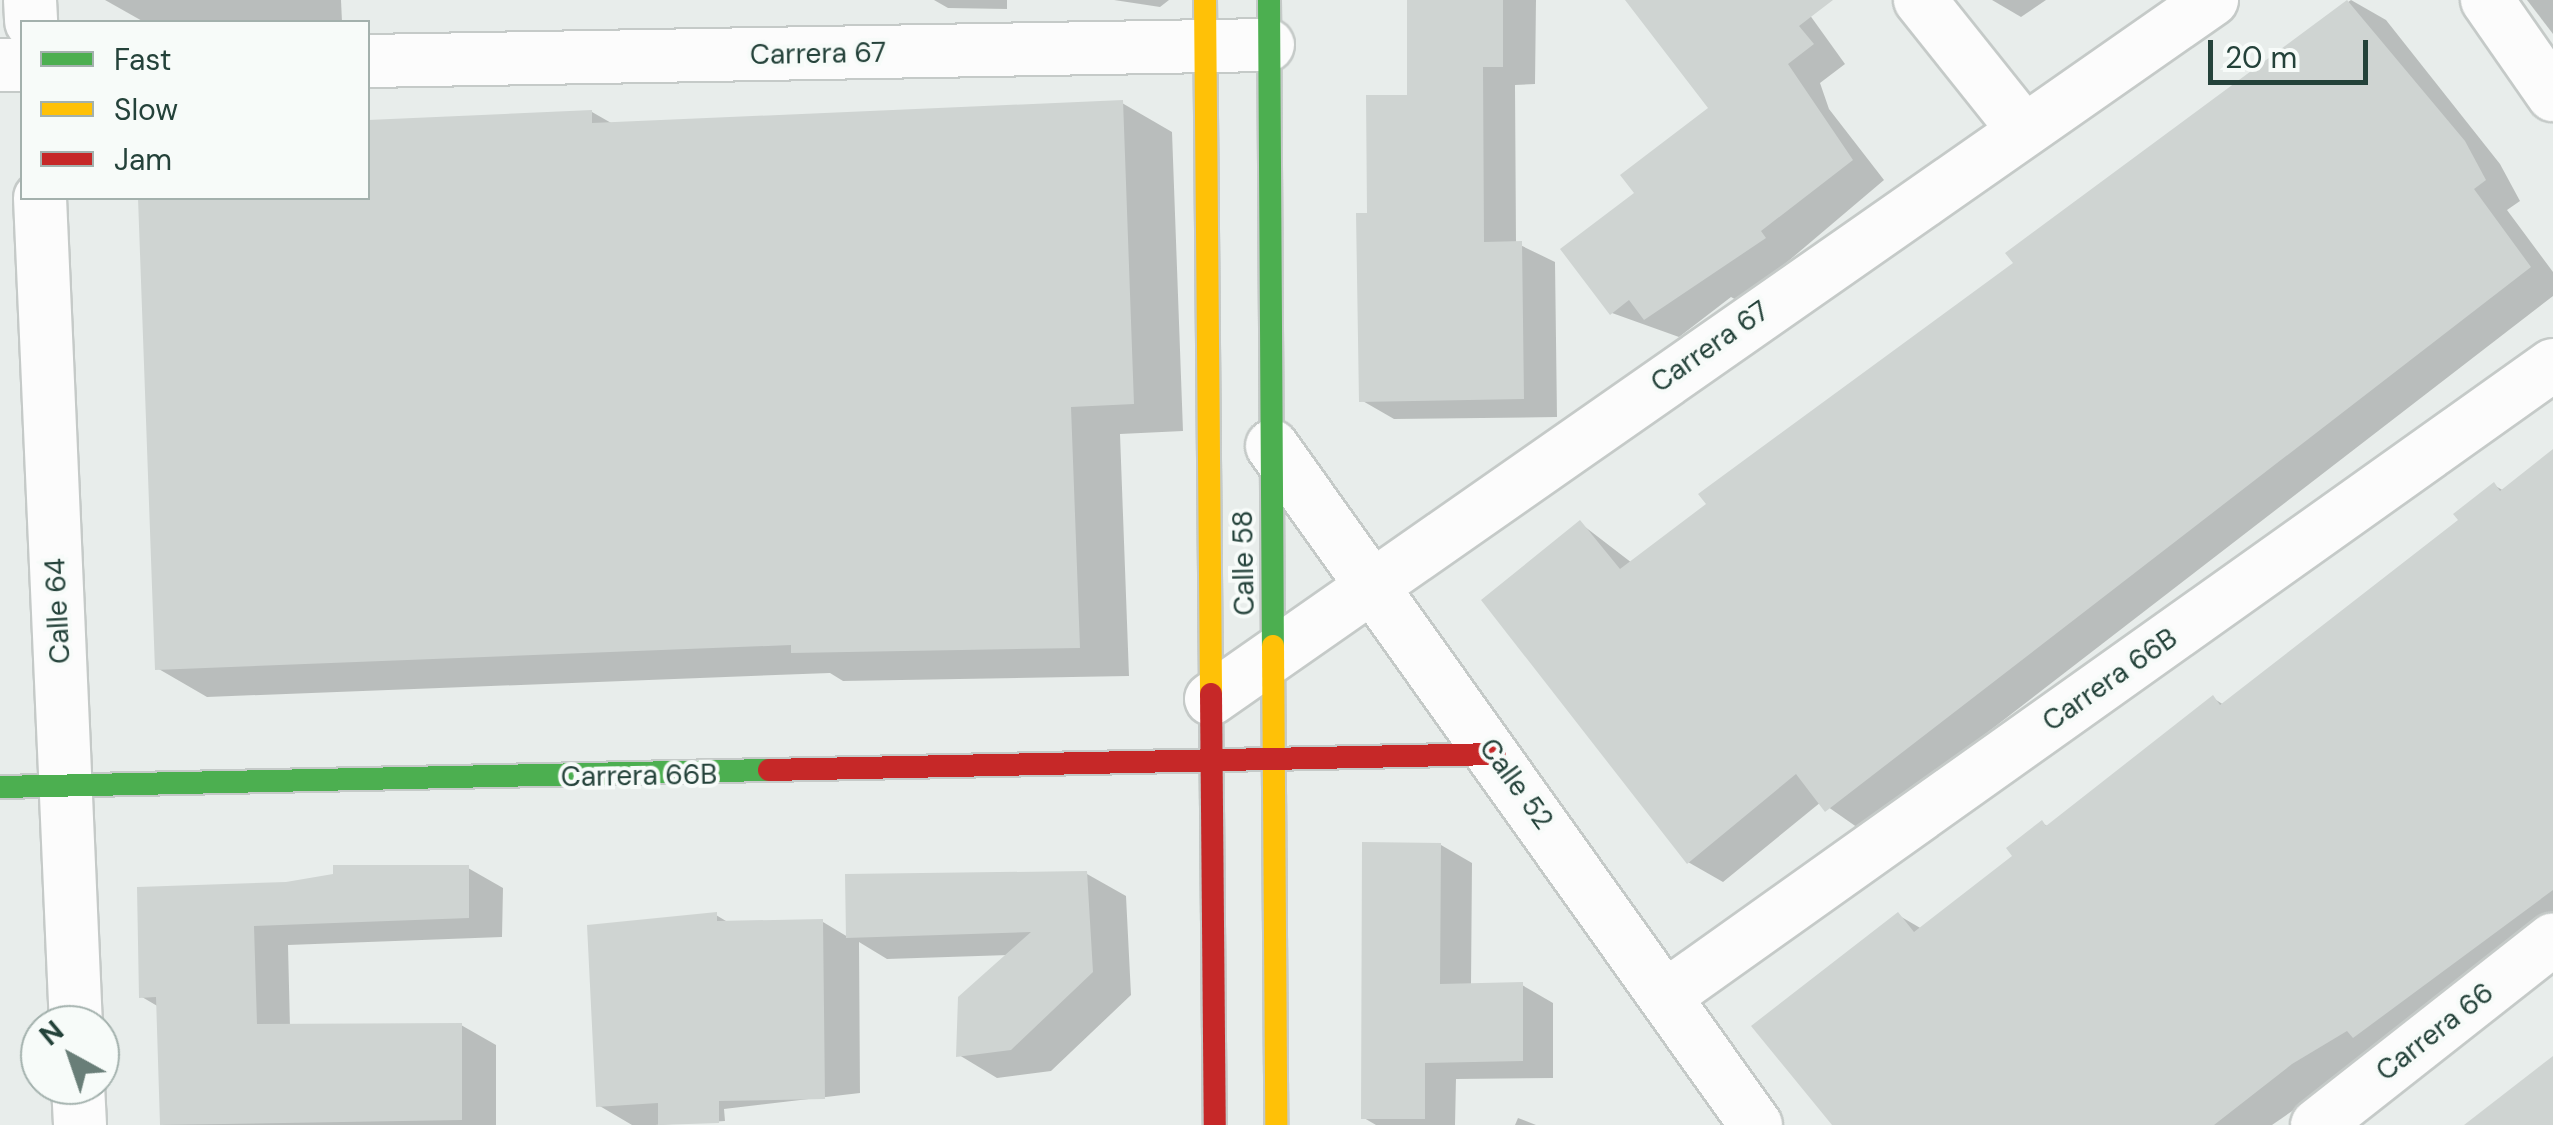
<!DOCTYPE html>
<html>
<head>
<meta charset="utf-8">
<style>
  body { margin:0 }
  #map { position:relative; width:2553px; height:1125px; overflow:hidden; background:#e8edeb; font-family:"DM Sans",sans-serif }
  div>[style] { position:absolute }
  .shadow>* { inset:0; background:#0003 }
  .building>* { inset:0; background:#cfd4d2 }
  .roads { filter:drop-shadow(2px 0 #c5cac8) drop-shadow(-2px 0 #c5cac8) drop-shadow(0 2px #c5cac8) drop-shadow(0 -2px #c5cac8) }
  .street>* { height:52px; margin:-26px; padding:0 26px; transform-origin:26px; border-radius:26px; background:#fcfcfc }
  .fast>* { height:22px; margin:-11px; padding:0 11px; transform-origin:11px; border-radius:11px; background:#4caf50 }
  .slow>* { height:22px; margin:-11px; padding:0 11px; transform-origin:11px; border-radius:11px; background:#ffc107 }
  .jam>* { height:22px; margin:-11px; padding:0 11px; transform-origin:11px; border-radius:11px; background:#c62828 }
  span { translate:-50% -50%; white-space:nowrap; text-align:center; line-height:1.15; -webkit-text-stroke:8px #f7fbf9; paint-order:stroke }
  .street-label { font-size:28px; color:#24423a }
  .legend { position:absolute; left:20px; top:20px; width:350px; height:180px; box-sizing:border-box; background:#f7fbf9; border:2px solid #a3b1ad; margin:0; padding:12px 18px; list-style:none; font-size:30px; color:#24423a }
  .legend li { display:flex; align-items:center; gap:20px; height:50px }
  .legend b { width:50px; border:2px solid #a3b1ad }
  .north { position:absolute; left:20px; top:1005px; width:100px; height:100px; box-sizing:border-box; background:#f7fbf9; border:2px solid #a3b1ad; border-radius:50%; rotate:320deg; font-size:28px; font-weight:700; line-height:40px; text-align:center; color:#24423a }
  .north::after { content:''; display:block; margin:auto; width:35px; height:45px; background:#697e78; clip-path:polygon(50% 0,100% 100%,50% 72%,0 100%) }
  .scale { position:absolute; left:2208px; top:40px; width:160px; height:45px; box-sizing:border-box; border:5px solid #24423a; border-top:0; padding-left:12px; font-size:30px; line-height:35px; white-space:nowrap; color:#24423a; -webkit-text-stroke:8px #f7fbf9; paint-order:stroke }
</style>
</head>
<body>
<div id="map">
  <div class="shadow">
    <i style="clip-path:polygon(341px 0,342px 22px,144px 22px,105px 0)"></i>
    <i style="clip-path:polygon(934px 0,1007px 0,1007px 9px,948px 8px)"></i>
    <i style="clip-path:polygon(1114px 0,1169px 0,1160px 7px)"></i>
    <i style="clip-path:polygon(1409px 0,1536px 0,1535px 84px,1515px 85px,1516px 243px,1555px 262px,1557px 417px,1394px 419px,1361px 400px,1369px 215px,1409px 98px)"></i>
    <i style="clip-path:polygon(1628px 0,1799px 0,1845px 64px,1820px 83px,1829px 109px,1884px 180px,1740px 302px,1731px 297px,1679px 337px,1612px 313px,1637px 193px,1711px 108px)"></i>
    <i style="clip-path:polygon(1992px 0,2046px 0,2021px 17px)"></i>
    <i style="clip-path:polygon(2351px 0,2386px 20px,2500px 164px,2520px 201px,2507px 210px,2553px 272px,2553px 296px,1861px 830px,1821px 802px,1723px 882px,1688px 862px,1580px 523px,1632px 563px,2016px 264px,2009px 254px)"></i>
    <i style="clip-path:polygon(2527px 0,2553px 0,2553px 34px)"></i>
    <i style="clip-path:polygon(1122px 103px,1172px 132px,1183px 431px,1120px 434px,1129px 676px,843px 681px,830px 673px,207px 697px,157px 668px,140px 198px,368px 198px,368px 122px,592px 112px,613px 124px)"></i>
    <i style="clip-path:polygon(2553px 452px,2553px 931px,2272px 1125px,1834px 1125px,1898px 915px,1922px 929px,2015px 857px,2042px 823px,2049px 827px,2213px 698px,2224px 705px,2461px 521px,2494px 485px,2504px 491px)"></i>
    <i style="clip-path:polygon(1441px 845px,1472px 863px,1471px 986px,1522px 985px,1553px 1003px,1553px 1078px,1456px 1079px,1455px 1125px,1376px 1125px,1364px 1118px)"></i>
    <i style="clip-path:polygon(468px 868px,503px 888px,502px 937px,288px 945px,290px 1027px,461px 1025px,496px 1045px,496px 1125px,163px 1125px,159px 1007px,142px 997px,286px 885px)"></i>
    <i style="clip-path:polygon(1087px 874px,1126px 896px,1131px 995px,1051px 1071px,997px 1078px,959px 1055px,1009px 955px,887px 959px,859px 942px,860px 1093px,724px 1109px,725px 1121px,655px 1125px,632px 1125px,598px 1105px,716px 915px,731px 924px,823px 922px,848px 937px)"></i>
    <i style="clip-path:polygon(1518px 1118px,1536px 1125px,1515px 1125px)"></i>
  </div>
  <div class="building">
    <i style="clip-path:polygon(1407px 0,1503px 0,1503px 67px,1483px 67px,1484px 242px,1522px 241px,1524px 399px,1359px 402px,1356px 213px,1367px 213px,1366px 95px,1407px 95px)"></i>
    <i style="clip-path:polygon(1625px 0,1833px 0,1799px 26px,1814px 44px,1788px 64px,1853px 160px,1761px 231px,1766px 238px,1644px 320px,1629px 300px,1610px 315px,1560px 249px,1634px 193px,1620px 175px,1708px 108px)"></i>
    <i style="clip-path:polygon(2347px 0,2465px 141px,2486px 180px,2474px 189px,2531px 267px,1825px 812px,1796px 774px,1687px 864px,1481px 600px,1580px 520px,1620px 569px,1706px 504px,1698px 494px,2013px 263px,2005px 253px)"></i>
    <i style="clip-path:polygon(1123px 100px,1134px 404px,1071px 407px,1080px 648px,791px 653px,791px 645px,155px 670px,138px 198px,368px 198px,368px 120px,592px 110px,592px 123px)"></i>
    <i style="clip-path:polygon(2553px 449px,2553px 890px,2353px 1038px,2347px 1031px,2292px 1064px,2214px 1125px,1832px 1125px,1751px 1026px,1898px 912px,1914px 932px,2012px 856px,2006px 848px,2042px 820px,2046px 826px,2213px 695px,2220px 705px,2458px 520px,2453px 514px,2494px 482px,2500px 491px)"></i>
    <i style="clip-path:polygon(1362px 842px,1441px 843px,1440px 984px,1523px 982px,1523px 1061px,1425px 1063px,1425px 1119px,1361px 1119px)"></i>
    <i style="clip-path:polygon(333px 865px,469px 865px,469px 918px,254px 926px,257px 1024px,462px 1023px,462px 1120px,160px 1125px,156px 997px,139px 998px,137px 887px,286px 882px,333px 874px)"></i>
    <i style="clip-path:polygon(1087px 871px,1093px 972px,1011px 1050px,956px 1057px,958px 997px,1031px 932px,846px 938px,845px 874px)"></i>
    <i style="clip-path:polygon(717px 912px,717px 921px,823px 919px,825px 1099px,719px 1101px,719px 1123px,658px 1125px,658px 1103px,596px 1107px,587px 925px)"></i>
    <i style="clip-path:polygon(2553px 1056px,2553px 1125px,2464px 1125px)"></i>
  </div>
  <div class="roads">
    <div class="street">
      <i style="left:30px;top:0;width:22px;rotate:87deg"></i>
      <i style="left:1920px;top:0;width:164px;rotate:51.4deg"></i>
      <i style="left:2487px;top:0;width:116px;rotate:55.2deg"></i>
      <i style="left:368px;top:61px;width:900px;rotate:-1.02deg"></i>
      <i style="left:0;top:65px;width:22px"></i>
      <i style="left:40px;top:198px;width:828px;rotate:87.51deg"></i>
      <i style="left:1272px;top:446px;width:834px;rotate:54.52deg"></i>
      <i style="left:1211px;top:699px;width:1221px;rotate:-34.93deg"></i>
      <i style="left:1667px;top:995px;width:1087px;rotate:-35.42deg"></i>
      <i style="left:78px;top:1085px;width:40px;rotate:87.1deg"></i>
      <i style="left:2317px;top:1125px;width:300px;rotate:-38.2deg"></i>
    </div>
    <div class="fast">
      <i style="left:1269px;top:0;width:646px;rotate:89.65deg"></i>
      <i style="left:0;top:787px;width:769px;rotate:-1.27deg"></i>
    </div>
    <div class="slow">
      <i style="left:1205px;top:0;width:694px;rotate:89.5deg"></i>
      <i style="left:1273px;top:646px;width:479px;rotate:89.6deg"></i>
    </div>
    <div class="jam">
      <i style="left:1211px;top:694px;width:431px;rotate:89.5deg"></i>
      <i style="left:769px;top:770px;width:726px;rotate:-1.26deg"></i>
    </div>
  </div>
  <div class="street-label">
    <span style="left:818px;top:54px;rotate:-1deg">Carrera 67</span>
    <span style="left:1710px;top:347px;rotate:-35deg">Carrera 67</span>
    <span style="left:1244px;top:563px;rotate:-91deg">Calle 58</span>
    <span style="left:58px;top:611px;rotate:-93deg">Calle 64</span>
    <span style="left:2110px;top:680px;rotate:-35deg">Carrera 66B</span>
    <span style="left:639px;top:776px;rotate:-1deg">Carrera 66B</span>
    <span style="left:1516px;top:784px;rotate:54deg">Calle 52</span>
    <span style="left:2435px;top:1032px;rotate:-38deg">Carrera 66</span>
  </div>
  <ul class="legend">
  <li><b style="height:12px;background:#4caf50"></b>Fast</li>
  <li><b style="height:12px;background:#ffc107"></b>Slow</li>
  <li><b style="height:12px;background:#c62828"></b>Jam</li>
  </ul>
  <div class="north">N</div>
  <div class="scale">20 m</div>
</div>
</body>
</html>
